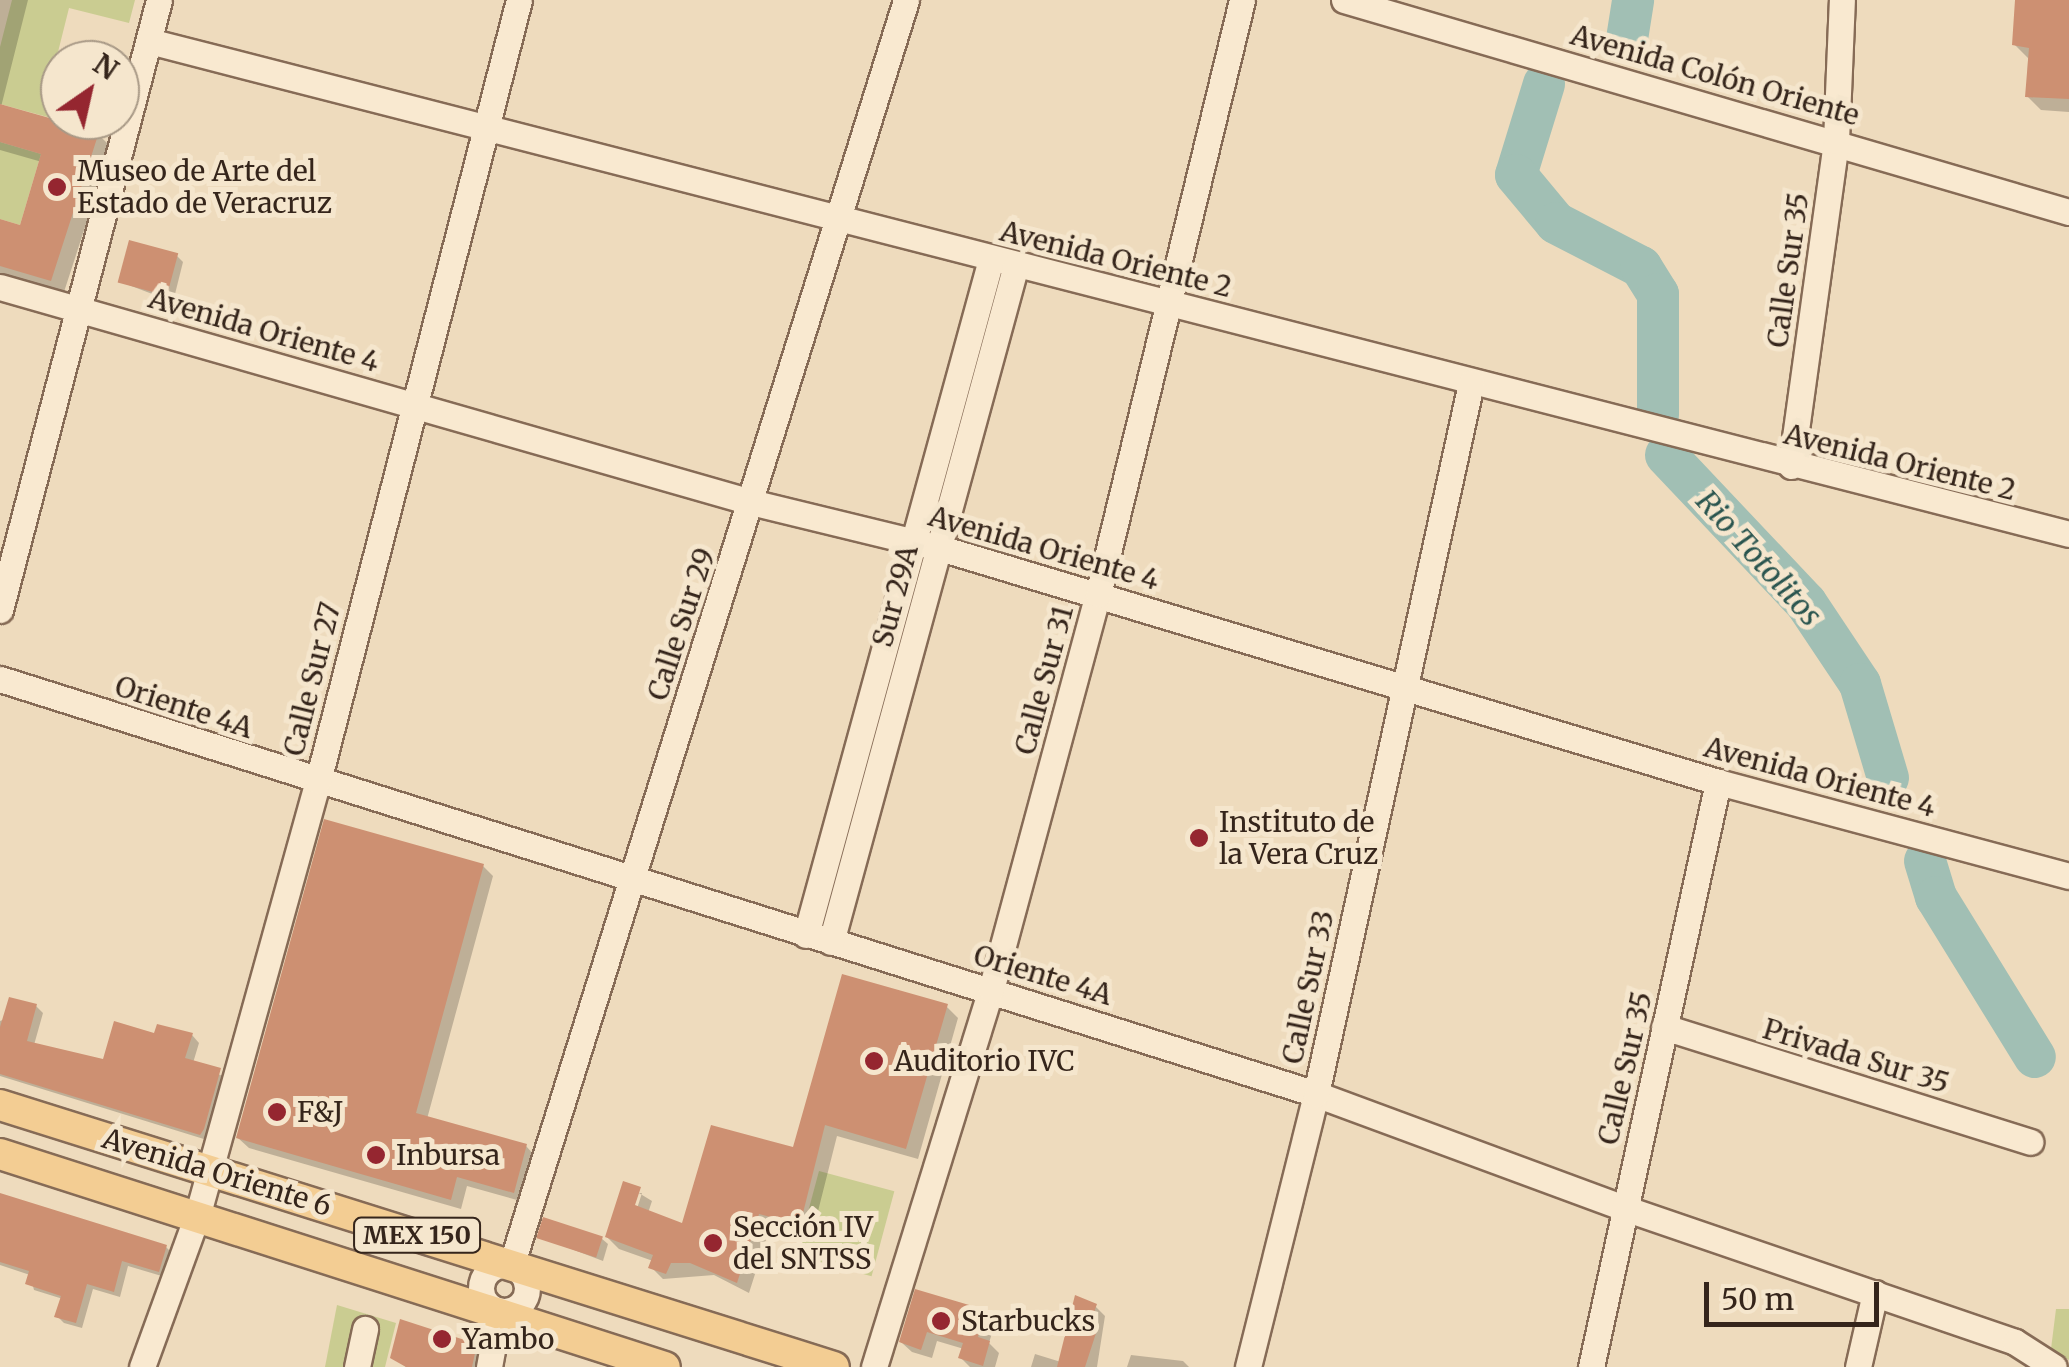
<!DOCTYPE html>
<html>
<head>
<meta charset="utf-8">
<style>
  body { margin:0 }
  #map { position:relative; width:2069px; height:1367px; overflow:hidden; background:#eedbbd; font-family:Merriweather,serif }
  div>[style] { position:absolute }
  .green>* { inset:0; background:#cacc91; transform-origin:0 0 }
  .shadow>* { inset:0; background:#0003 }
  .river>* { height:42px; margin:-21px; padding:0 21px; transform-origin:21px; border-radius:21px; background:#a1bfb4 }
  .building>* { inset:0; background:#cd9072; transform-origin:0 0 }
  .roads { filter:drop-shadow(2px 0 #866b56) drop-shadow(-2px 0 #866b56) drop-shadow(0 2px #866b56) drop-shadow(0 -2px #866b56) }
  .minor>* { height:25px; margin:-12.5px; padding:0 12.5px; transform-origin:12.5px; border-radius:12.5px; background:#f9e9d0 }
  .minor>.ring { margin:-12.5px; padding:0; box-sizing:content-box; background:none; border:25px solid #f9e9d0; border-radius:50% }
  .major>* { height:30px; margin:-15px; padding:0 15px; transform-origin:15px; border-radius:15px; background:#f3cd93 }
  .dots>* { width:28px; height:28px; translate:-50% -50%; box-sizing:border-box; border:5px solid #f5e6cd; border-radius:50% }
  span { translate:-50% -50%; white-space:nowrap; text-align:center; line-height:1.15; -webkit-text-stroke:10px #f5e6cd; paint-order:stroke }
  .shield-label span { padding:2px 8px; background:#f5e6cd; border:2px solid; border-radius:8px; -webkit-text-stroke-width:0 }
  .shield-label { font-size:25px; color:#35251b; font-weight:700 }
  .street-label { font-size:28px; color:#35251b }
  .poi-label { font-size:28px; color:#35251b }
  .left { translate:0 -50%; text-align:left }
  .water-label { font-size:30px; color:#2a554f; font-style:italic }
  .north { position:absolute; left:40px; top:40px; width:100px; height:100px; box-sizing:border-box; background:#f5e6cd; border:2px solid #a89986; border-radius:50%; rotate:34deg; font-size:28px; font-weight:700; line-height:40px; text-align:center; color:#35251b }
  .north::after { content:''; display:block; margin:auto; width:35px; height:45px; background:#952630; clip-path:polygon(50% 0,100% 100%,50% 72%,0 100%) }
  .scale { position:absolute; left:1704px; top:1282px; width:175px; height:45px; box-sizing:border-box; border:5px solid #35251b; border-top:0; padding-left:12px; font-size:30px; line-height:35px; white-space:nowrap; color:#35251b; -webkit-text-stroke:8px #f5e6cd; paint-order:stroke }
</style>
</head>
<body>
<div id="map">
  <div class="green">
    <i style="clip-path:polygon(12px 0,135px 0,129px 23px,69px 8px,55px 64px,62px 121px,0 104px,0 47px)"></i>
    <i style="clip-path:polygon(0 142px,41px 154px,20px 225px,0 219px)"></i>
    <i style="left:819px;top:1171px;width:78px;height:88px;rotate:15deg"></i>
    <i style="clip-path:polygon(337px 1305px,396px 1323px,385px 1367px,325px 1367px)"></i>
    <i style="clip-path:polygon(2056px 1309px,2069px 1309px,2069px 1360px,2051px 1349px)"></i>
  </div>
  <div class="shadow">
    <i style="clip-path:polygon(0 0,28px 0,1px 107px,98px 134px,111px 147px,64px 292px,0 274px,0 222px,22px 228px,42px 162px,0 150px)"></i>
    <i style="clip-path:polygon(2017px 0,2069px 0,2069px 112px,2041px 110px,2027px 96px,2028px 58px,2014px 44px)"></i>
    <i style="clip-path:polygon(177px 256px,183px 262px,173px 302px,121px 282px)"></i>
    <i style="clip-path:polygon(483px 866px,493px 876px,427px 1119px,526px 1146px,536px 1157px,524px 1202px,467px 1186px,461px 1209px,249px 1148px,238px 1138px)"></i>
    <i style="clip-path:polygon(evenodd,844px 977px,946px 1006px,958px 1018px,918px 1159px,837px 1136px,812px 1235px,771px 1224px,749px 1293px,714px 1275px,663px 1279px,651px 1267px,653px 1261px,619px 1249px,607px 1237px,624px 1184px,652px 1201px,648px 1213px,684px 1227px,712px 1128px,795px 1150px,844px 977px,637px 1193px,642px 1193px,634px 1218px,629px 1216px,637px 1193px)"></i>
    <i style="clip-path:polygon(36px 1006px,43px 1013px,34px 1045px,105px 1062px,156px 1036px,192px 1035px,199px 1043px,193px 1063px,227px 1078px,207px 1140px,0 1076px,0 1021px)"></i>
    <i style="clip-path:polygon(0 1198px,166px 1247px,172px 1253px,165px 1277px,128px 1266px,120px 1297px,93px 1289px,82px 1328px,64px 1323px,57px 1316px,63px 1299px,34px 1290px,30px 1275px,0 1265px)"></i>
    <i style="clip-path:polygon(540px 1237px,601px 1238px,608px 1244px,603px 1261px)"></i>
    <i style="clip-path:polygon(917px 1292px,985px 1312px,995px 1323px,989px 1343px,999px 1353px,995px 1367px,970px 1367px,961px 1358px,964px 1349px,937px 1341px,932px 1358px,912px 1352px,901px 1342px)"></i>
    <i style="clip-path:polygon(1095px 1306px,1105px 1316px,1097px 1367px,1031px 1367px,1035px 1354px,1061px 1362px)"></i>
    <i style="clip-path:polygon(475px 1347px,485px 1356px,482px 1367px,406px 1367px,393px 1357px)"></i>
    <i style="clip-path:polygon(1131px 1355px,1183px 1361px,1189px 1367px,1127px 1367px)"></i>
  </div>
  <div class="river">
    <i style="left:1627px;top:39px;width:39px;rotate:-81deg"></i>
    <i style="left:1544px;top:84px;width:95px;rotate:107.1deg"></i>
    <i style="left:1516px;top:175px;width:62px;rotate:50.2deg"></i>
    <i style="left:1556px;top:223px;width:96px;rotate:27.4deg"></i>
    <i style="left:1641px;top:267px;width:32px;rotate:58deg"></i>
    <i style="left:1658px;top:294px;width:121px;rotate:90deg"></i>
    <i style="left:1666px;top:455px;width:204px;rotate:46.6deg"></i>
    <i style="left:1806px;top:603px;width:97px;rotate:56.3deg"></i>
    <i style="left:1860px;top:684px;width:98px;rotate:73.4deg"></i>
    <i style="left:1925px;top:861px;width:38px;rotate:73deg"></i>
    <i style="left:1936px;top:897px;width:188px;rotate:58.3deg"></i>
  </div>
  <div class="building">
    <i style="clip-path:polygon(2015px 0,2069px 0,2069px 99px,2025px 97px,2029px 48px,2012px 45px)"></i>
    <i style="clip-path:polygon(0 104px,99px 132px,51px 281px,0 266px,0 219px,20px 225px,41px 154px,0 142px)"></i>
    <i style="left:129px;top:240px;width:51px;height:44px;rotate:15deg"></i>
    <i style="clip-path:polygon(324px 819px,484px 864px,416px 1113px,527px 1144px,514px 1193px,457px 1177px,451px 1200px,236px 1138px)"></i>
    <i style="clip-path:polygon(842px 974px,948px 1004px,906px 1149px,825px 1125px,800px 1225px,759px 1214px,737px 1283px,690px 1263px,671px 1263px,666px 1274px,648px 1268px,653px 1255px,605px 1237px,623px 1181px,641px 1187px,635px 1205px,682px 1223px,711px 1125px,793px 1147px)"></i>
    <i style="clip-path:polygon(9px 997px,37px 1004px,27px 1041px,103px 1059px,114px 1021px,154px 1033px,157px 1024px,193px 1033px,185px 1058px,221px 1068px,204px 1129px,200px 1135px,0 1074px,0 1027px)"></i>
    <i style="clip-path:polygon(0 1193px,167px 1245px,159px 1272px,122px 1261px,114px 1292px,87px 1284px,76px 1323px,54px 1317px,61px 1296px,25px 1284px,29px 1271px,0 1262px)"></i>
    <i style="left:543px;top:1217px;width:63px;height:22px;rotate:18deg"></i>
    <i style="clip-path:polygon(915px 1289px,986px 1310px,978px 1337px,990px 1341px,983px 1366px,958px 1358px,963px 1343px,927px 1332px,921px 1350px,899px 1342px)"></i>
    <i style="clip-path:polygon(1075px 1295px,1097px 1304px,1089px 1326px,1097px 1330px,1085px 1367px,1057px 1367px)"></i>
    <i style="clip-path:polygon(400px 1319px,477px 1344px,472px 1367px,406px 1367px,390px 1358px)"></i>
  </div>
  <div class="roads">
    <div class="minor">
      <i style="left:1344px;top:0;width:755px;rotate:16.3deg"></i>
      <i style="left:149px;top:41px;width:1982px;rotate:14.4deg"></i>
      <i style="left:0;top:287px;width:781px;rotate:15.98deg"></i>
      <i style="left:751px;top:502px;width:195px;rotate:13.7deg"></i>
      <i style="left:940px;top:548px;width:812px;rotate:16.74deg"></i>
      <i style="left:1718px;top:782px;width:363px;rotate:15deg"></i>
      <i style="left:1791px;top:466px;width:328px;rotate:-82.1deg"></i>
      <i style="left:1836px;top:141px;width:141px;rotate:-87.6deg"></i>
      <i style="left:0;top:610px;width:630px;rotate:-75.39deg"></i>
      <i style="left:0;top:679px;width:1380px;rotate:17.5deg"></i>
      <i style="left:1316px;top:1094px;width:328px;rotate:20.3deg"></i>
      <i style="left:1624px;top:1208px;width:413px;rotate:18.9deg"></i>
      <i style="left:2015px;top:1342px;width:46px;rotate:32.7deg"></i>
      <i style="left:806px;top:935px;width:701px;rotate:-74.69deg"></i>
      <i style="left:831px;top:942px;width:702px;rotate:-74.72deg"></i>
      <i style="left:1664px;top:1027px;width:384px;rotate:17.4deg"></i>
      <i class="ring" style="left:481px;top:1265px;width:21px;height:21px"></i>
      <i style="left:511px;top:1266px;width:1326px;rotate:-72.67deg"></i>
      <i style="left:142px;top:1367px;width:164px;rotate:-70deg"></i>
      <i style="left:198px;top:1213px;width:448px;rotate:-74.5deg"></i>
      <i style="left:318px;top:781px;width:806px;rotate:-75.57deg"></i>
      <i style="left:357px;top:1367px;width:39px;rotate:-78deg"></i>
      <i style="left:489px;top:1367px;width:56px;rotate:-79.7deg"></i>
      <i style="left:874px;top:1367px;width:395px;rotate:-72.8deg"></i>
      <i style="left:991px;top:990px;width:410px;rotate:-74.9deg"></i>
      <i style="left:1098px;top:594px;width:611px;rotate:-76.37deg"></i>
      <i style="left:1248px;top:1367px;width:281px;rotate:-76deg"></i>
      <i style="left:1316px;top:1094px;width:728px;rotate:-77.7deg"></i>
      <i style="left:1591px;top:1367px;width:599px;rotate:-77.75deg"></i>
      <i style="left:1858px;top:1367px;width:76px;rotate:-77.1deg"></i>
    </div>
    <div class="major">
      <i style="left:0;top:1105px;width:874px;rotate:17.44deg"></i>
      <i style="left:0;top:1154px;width:698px;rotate:17.76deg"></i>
    </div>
  </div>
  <div class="dots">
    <i style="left:57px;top:187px;background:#952630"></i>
    <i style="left:1199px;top:838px;background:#952630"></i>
    <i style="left:874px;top:1061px;background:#952630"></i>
    <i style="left:277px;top:1112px;background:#952630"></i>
    <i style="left:376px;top:1155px;background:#952630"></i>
    <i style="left:713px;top:1243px;background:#952630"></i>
    <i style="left:941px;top:1321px;background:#952630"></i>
    <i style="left:442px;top:1339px;background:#952630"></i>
  </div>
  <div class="shield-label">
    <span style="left:417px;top:1235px">MEX 150</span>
  </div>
  <div class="street-label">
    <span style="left:1715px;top:75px;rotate:16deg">Avenida Colón Oriente</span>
    <span style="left:1116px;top:259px;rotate:14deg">Avenida Oriente 2</span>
    <span style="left:1788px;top:270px;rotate:-82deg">Calle Sur 35</span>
    <span style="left:264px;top:330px;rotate:16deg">Avenida Oriente 4</span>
    <span style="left:1900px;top:462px;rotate:14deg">Avenida Oriente 2</span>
    <span style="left:1044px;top:548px;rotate:16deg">Avenida Oriente 4</span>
    <span style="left:895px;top:596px;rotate:-75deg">Sur 29A</span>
    <span style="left:681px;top:624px;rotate:-72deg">Calle Sur 29</span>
    <span style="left:312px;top:679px;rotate:-76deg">Calle Sur 27</span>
    <span style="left:1044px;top:680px;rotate:-75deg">Calle Sur 31</span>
    <span style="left:184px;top:707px;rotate:18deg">Oriente 4A</span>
    <span style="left:1820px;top:777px;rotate:15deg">Avenida Oriente 4</span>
    <span style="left:1043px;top:975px;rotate:17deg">Oriente 4A</span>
    <span style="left:1308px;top:987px;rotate:-78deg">Calle Sur 33</span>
    <span style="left:1856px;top:1056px;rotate:17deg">Privada Sur 35</span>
    <span style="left:1625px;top:1068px;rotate:-77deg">Calle Sur 35</span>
    <span style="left:217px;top:1172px;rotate:17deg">Avenida Oriente 6</span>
  </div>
  <div class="poi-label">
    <span class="left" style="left:77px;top:187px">Museo de Arte del<br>Estado de Veracruz</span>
    <span class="left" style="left:1219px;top:838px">Instituto de<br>la Vera Cruz</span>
    <span class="left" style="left:894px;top:1061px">Auditorio IVC</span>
    <span class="left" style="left:297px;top:1112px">F&amp;J</span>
    <span class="left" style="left:396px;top:1155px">Inbursa</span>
    <span class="left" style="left:733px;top:1243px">Sección IV<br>del SNTSS</span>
    <span class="left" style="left:961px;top:1321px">Starbucks</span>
    <span class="left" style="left:462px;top:1339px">Yambo</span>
  </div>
  <div class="water-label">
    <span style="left:1759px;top:558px;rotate:48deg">Rio Totolitos</span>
  </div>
  <div class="north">N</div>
  <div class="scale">50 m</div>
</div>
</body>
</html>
